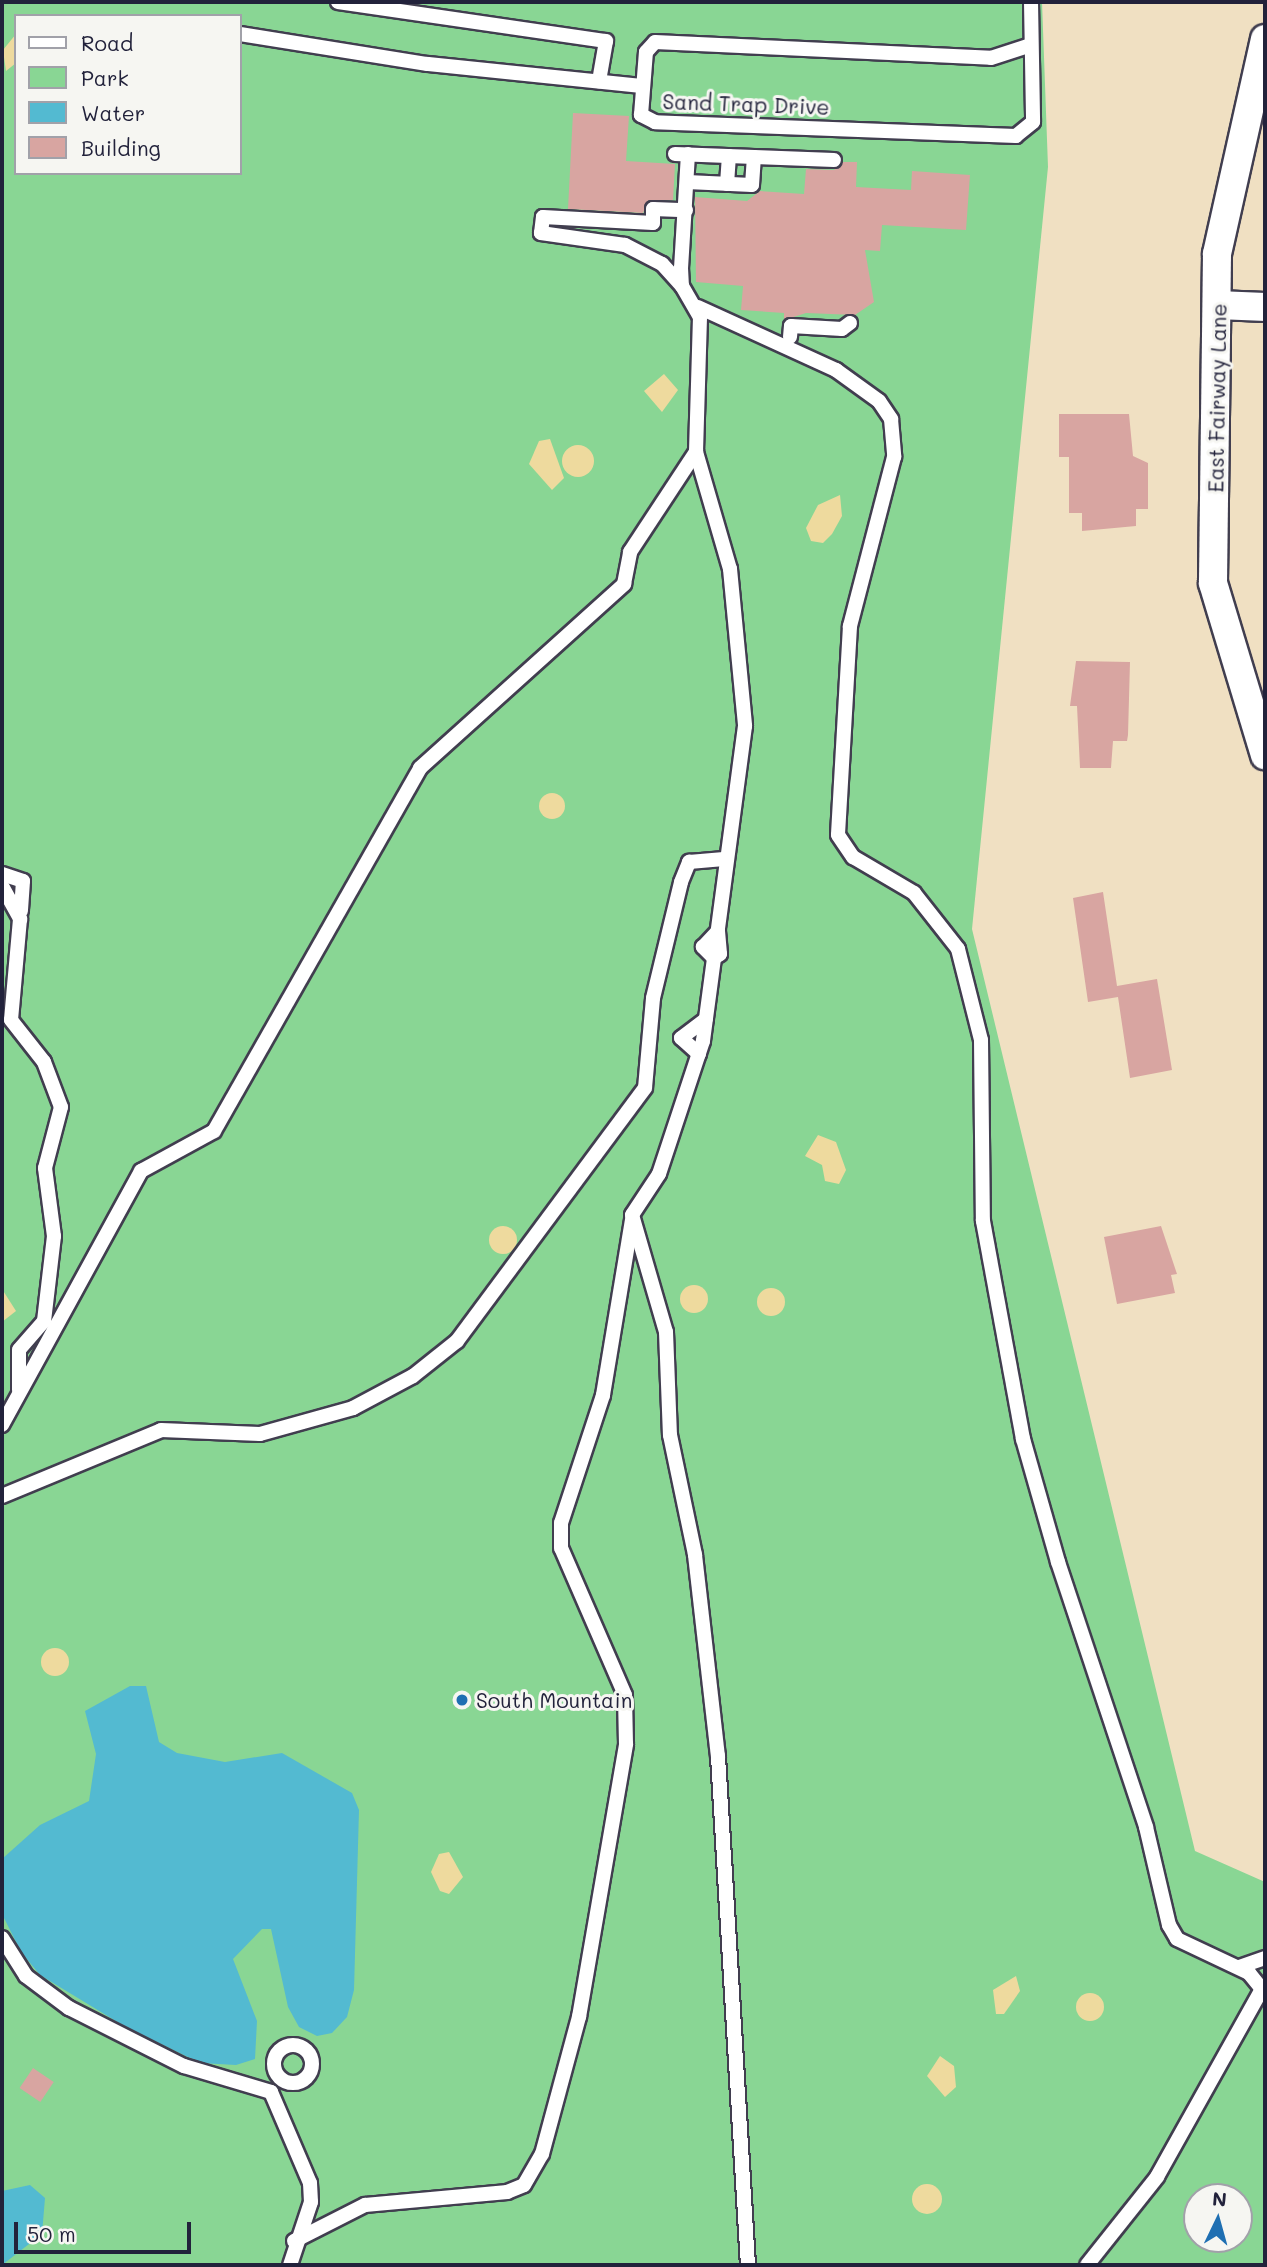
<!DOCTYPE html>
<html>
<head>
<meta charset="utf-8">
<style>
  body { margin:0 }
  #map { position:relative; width:1267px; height:2267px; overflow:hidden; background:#f0e0c2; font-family:Mali,sans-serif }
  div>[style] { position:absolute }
  .green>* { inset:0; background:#89d694 }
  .sand>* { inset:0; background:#eeda9e }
  .round { border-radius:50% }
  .water>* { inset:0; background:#53bad1 }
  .building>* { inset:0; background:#d8a5a1; transform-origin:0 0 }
  .roads { filter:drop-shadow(2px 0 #413e4f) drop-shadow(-2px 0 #413e4f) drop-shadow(0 2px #413e4f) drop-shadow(0 -2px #413e4f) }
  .lane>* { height:14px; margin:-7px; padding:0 7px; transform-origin:7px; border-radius:7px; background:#fff }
  .lane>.ring { margin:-7px; padding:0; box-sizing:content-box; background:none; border:14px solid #fff; border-radius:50% }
  .street>* { height:28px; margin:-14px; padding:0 14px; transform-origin:14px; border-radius:14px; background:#fff }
  .dots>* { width:19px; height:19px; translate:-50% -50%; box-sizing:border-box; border:4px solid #f6f6f2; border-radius:50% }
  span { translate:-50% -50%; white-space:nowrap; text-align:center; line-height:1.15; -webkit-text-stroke:6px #f6f6f2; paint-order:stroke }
  .street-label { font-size:21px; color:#22223b }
  .poi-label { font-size:21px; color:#22223b }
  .left { translate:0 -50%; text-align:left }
  .frame { position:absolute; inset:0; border:4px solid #22223b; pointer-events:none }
  .legend { position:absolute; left:14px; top:14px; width:228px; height:161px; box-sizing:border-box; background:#f6f6f2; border:2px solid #a1a1a9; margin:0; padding:9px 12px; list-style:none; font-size:21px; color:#22223b }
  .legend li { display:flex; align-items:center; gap:14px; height:35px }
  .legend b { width:35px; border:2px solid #a1a1a9 }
  .north { position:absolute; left:1183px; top:2183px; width:70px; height:70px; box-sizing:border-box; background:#f6f6f2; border:2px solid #a1a1a9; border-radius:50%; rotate:5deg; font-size:19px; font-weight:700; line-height:28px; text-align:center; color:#22223b }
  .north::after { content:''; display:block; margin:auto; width:24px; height:32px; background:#1f6fb2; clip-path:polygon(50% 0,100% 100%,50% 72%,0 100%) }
  .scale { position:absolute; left:14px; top:2222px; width:177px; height:32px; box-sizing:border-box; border:4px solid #22223b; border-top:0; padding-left:9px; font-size:21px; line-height:24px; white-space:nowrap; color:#22223b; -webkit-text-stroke:5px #f6f6f2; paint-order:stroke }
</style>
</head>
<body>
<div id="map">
  <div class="green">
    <i style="clip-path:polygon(evenodd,2px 2px,1042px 2px,1048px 167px,972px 929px,1195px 1851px,1265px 1882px,1265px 2265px,2px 2265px,2px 2px,16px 16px,240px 16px,240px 173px,16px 173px,16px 16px,2px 2px,1197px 2197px,1239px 2197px,1239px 2239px,1197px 2239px,1197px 2197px)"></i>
  </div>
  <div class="sand">
    <i style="clip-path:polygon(16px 34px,16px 63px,6px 71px,3px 50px)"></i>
    <i style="clip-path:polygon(664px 374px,678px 390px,662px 412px,644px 391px)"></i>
    <i style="clip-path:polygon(550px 439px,564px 478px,552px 490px,529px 464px,539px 441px)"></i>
    <i class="round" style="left:562px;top:445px;width:32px;height:32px"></i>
    <i style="clip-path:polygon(840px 495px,842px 516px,832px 534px,823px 543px,811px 541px,806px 528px,818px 505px)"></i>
    <i class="round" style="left:539px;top:793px;width:26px;height:26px"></i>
    <i style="clip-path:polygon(818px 1135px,836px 1142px,846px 1170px,839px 1184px,825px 1181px,822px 1165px,805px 1156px)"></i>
    <i class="round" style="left:489px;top:1226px;width:28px;height:28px"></i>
    <i class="round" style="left:680px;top:1285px;width:28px;height:28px"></i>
    <i class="round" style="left:757px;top:1288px;width:28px;height:28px"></i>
    <i style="clip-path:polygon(2px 1289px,16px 1311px,2px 1322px)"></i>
    <i class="round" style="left:41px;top:1648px;width:28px;height:28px"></i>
    <i style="clip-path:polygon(449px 1852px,463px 1877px,449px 1894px,440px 1891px,431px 1872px,439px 1854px)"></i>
    <i style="clip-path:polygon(1016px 1976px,1020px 1991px,1004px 2014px,996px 2014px,993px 1990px)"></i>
    <i class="round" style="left:1076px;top:1993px;width:28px;height:28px"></i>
    <i style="clip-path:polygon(940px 2056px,954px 2066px,956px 2087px,945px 2097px,927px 2076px)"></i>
    <i class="round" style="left:912px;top:2184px;width:30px;height:30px"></i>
  </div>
  <div class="water">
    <i style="clip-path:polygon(130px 1686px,146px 1686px,159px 1742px,177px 1753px,225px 1762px,282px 1753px,352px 1793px,359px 1810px,354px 1990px,347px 2017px,332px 2033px,317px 2036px,299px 2027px,288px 2007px,271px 1929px,262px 1929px,233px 1959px,257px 2021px,255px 2059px,236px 2065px,200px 2063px,124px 2026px,40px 1975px,21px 1952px,2px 1914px,2px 1859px,40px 1825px,89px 1801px,96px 1754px,85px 1711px)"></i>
    <i style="clip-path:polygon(30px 2185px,45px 2198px,42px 2234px,2px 2265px,2px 2191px)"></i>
  </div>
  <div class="building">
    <i style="clip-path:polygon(573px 113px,629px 116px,626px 161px,675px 164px,673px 200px,649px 200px,643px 213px,568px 209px)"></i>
    <i style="clip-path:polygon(843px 162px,857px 162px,856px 187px,911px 190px,912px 171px,970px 175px,966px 230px,882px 225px,880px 251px,865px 250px,874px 302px,855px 315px,806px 313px,784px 320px,784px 313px,741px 310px,743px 286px,696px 282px,695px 197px,747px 201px,760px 191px,804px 194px,806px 169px,834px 170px)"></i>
    <i style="clip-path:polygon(1059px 414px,1129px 414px,1133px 456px,1148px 463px,1148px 509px,1136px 509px,1136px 526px,1082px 531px,1082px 513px,1069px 513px,1069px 457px,1059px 457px)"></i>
    <i style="clip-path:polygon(1076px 661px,1130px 662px,1128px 735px,1127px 741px,1113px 741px,1111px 768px,1080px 768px,1077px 706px,1070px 706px)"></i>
    <i style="clip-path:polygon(1103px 892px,1117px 986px,1157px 979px,1172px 1070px,1130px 1078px,1118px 997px,1088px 1002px,1073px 898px)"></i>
    <i style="clip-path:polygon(1161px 1226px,1177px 1274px,1171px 1275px,1175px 1293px,1117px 1304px,1104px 1237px)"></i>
    <i style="left:33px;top:2068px;width:25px;height:24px;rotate:34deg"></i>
  </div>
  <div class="roads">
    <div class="lane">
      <i style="left:338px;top:2px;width:271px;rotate:8.3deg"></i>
      <i style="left:606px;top:41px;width:41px;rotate:99.9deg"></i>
      <i style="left:1031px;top:2px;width:120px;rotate:89deg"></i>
      <i style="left:1033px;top:122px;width:22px;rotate:141deg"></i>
      <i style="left:1016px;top:136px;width:361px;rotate:-177.8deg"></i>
      <i style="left:655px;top:122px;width:16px;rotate:-153deg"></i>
      <i style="left:641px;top:115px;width:63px;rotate:-85.5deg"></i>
      <i style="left:646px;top:52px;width:13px;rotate:-48deg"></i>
      <i style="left:655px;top:42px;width:336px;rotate:2.7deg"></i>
      <i style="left:991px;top:58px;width:42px;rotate:-18deg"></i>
      <i style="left:240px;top:34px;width:190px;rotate:9.1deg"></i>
      <i style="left:428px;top:64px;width:215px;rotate:5.9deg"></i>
      <i style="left:675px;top:154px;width:159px;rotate:2.2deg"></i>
      <i style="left:688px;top:154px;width:114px;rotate:93.5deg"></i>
      <i style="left:681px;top:268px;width:18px;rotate:87deg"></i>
      <i style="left:682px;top:286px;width:36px;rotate:60deg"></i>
      <i style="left:700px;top:317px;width:135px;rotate:91.7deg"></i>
      <i style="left:696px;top:452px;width:122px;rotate:73.8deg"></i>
      <i style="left:730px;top:569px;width:158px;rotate:84.5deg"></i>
      <i style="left:745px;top:726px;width:318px;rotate:97.6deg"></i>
      <i style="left:703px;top:1041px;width:140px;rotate:108.3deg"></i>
      <i style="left:659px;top:1174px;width:49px;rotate:123.4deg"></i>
      <i style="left:632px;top:1215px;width:122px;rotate:73.8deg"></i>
      <i style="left:666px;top:1332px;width:103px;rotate:87.8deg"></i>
      <i style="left:670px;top:1435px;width:123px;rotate:78.2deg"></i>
      <i style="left:695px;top:1555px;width:202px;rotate:83.5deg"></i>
      <i style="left:718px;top:1756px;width:510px;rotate:86.63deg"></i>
      <i style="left:687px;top:182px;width:65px;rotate:2.6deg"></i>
      <i style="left:752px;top:185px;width:28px;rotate:-86deg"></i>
      <i style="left:727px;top:184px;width:28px;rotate:-86deg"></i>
      <i style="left:682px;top:286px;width:30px;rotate:-132deg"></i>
      <i style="left:662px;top:264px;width:42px;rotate:-152.8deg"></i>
      <i style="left:625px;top:245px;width:85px;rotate:-171.9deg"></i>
      <i style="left:541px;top:233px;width:16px;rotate:-83deg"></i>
      <i style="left:543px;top:217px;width:110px;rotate:3.1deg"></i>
      <i style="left:653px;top:223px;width:14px;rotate:-90deg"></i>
      <i style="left:653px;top:209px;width:33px;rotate:2deg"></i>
      <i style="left:698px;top:307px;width:152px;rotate:24.5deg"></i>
      <i style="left:836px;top:370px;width:53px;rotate:35.8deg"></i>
      <i style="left:879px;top:401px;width:22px;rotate:56deg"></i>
      <i style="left:891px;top:419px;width:38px;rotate:85deg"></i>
      <i style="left:894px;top:457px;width:175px;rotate:104.6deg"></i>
      <i style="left:850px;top:626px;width:209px;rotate:93.3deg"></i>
      <i style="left:838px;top:835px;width:27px;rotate:56deg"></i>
      <i style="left:853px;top:857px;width:71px;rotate:30.5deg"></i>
      <i style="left:914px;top:893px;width:71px;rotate:51.8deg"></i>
      <i style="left:958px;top:949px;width:94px;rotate:75.8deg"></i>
      <i style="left:981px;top:1040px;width:181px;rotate:89.4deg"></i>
      <i style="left:983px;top:1221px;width:222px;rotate:79.6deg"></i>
      <i style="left:1023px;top:1439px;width:128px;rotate:74.1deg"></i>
      <i style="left:1058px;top:1562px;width:279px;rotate:71.6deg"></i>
      <i style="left:1146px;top:1827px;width:101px;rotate:76.8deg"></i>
      <i style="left:1169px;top:1925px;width:16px;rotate:60deg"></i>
      <i style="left:1177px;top:1939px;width:80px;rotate:25.3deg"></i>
      <i style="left:1249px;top:1973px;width:21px;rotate:51deg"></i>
      <i style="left:1262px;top:1989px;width:215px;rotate:119.2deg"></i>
      <i style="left:1157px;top:2177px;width:112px;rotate:128.5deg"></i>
      <i style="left:790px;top:337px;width:11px;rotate:-85deg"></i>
      <i style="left:791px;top:326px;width:51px;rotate:3.4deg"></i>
      <i style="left:842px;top:329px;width:10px;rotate:-37deg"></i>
      <i style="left:2px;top:874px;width:22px;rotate:18deg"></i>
      <i style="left:23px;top:881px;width:30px;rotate:94deg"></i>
      <i style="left:2px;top:886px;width:38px;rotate:61deg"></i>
      <i style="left:20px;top:919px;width:101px;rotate:95.1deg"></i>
      <i style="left:11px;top:1020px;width:53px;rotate:51.8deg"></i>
      <i style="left:44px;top:1062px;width:48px;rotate:69.3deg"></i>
      <i style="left:61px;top:1107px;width:63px;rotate:104.7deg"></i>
      <i style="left:45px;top:1168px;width:69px;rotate:82.5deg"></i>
      <i style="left:54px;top:1236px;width:86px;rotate:96.7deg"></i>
      <i style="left:44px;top:1321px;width:38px;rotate:131deg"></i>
      <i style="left:19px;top:1350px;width:40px;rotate:90deg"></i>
      <i style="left:718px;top:931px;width:23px;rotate:85deg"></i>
      <i style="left:720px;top:954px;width:7px;rotate:146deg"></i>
      <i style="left:714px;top:958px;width:16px;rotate:-135deg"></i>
      <i style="left:703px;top:947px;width:22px;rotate:-47deg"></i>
      <i style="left:699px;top:1054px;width:24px;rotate:-138deg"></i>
      <i style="left:681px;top:1038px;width:31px;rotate:-37deg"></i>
      <i style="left:2px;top:1425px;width:290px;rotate:-61.3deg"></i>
      <i style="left:141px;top:1171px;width:83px;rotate:-28.7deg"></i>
      <i style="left:214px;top:1131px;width:417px;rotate:-60.4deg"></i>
      <i style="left:420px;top:768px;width:275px;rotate:-42deg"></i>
      <i style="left:624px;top:584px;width:33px;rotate:-79deg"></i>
      <i style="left:630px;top:552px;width:120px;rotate:-56.6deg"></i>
      <i style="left:2px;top:1496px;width:172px;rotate:-22.5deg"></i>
      <i style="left:161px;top:1430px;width:99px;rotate:2.3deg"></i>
      <i style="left:260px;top:1434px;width:97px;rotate:-15.6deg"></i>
      <i style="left:353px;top:1408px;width:68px;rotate:-28.1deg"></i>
      <i style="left:413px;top:1376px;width:56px;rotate:-38.5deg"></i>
      <i style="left:457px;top:1341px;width:315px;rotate:-53.4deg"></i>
      <i style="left:645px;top:1088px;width:90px;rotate:-84.9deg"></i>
      <i style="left:653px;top:998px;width:119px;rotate:-76.4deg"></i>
      <i style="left:681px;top:882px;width:22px;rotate:-68deg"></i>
      <i style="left:689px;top:862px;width:38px;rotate:-5deg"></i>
      <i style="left:2px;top:1938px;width:45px;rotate:57.7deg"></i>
      <i style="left:26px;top:1976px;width:54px;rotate:36.7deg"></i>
      <i style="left:69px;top:2008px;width:129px;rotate:26.8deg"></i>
      <i style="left:184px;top:2066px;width:91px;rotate:16.6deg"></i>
      <i style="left:271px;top:2092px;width:99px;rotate:66.8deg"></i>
      <i style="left:310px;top:2183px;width:19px;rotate:87deg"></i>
      <i style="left:311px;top:2202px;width:66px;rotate:108.4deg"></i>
      <i style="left:1239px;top:1967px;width:28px;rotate:-19deg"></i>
      <i class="ring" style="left:274px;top:2045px;width:24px;height:24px"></i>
      <i style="left:294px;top:2241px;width:80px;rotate:-26.9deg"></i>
      <i style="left:365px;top:2205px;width:143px;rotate:-5.2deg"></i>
      <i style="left:507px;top:2192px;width:18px;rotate:-22deg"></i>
      <i style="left:524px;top:2185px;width:36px;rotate:-60deg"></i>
      <i style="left:542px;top:2154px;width:142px;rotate:-74.9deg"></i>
      <i style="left:579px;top:2017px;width:277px;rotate:-80.2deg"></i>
      <i style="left:626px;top:1744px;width:49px;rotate:-91.2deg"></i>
      <i style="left:625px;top:1695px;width:160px;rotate:-113.5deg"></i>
      <i style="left:561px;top:1548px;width:25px;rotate:-90deg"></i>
      <i style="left:561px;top:1523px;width:135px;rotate:-71.8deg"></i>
      <i style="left:603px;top:1395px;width:178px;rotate:-80.6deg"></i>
    </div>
    <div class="street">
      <i style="left:1265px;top:39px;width:220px;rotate:102.6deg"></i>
      <i style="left:1217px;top:254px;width:329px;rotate:90.7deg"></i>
      <i style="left:1213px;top:583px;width:180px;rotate:73.2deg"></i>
      <i style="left:1219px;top:305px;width:46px;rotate:2.5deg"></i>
    </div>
  </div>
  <div class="dots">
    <i style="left:462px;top:1700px;background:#1f6fb2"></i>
  </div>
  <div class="street-label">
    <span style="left:746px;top:104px;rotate:2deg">Sand Trap Drive</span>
    <span style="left:1217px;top:398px;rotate:-89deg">East Fairway Lane</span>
  </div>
  <div class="poi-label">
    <span class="left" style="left:476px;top:1700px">South Mountain</span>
  </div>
  <div class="frame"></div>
  <ul class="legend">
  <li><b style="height:9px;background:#fff"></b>Road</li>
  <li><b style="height:19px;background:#89d694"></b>Park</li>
  <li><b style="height:19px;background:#53bad1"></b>Water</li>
  <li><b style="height:19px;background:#d8a5a1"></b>Building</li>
  </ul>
  <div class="north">N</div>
  <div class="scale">50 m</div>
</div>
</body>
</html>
